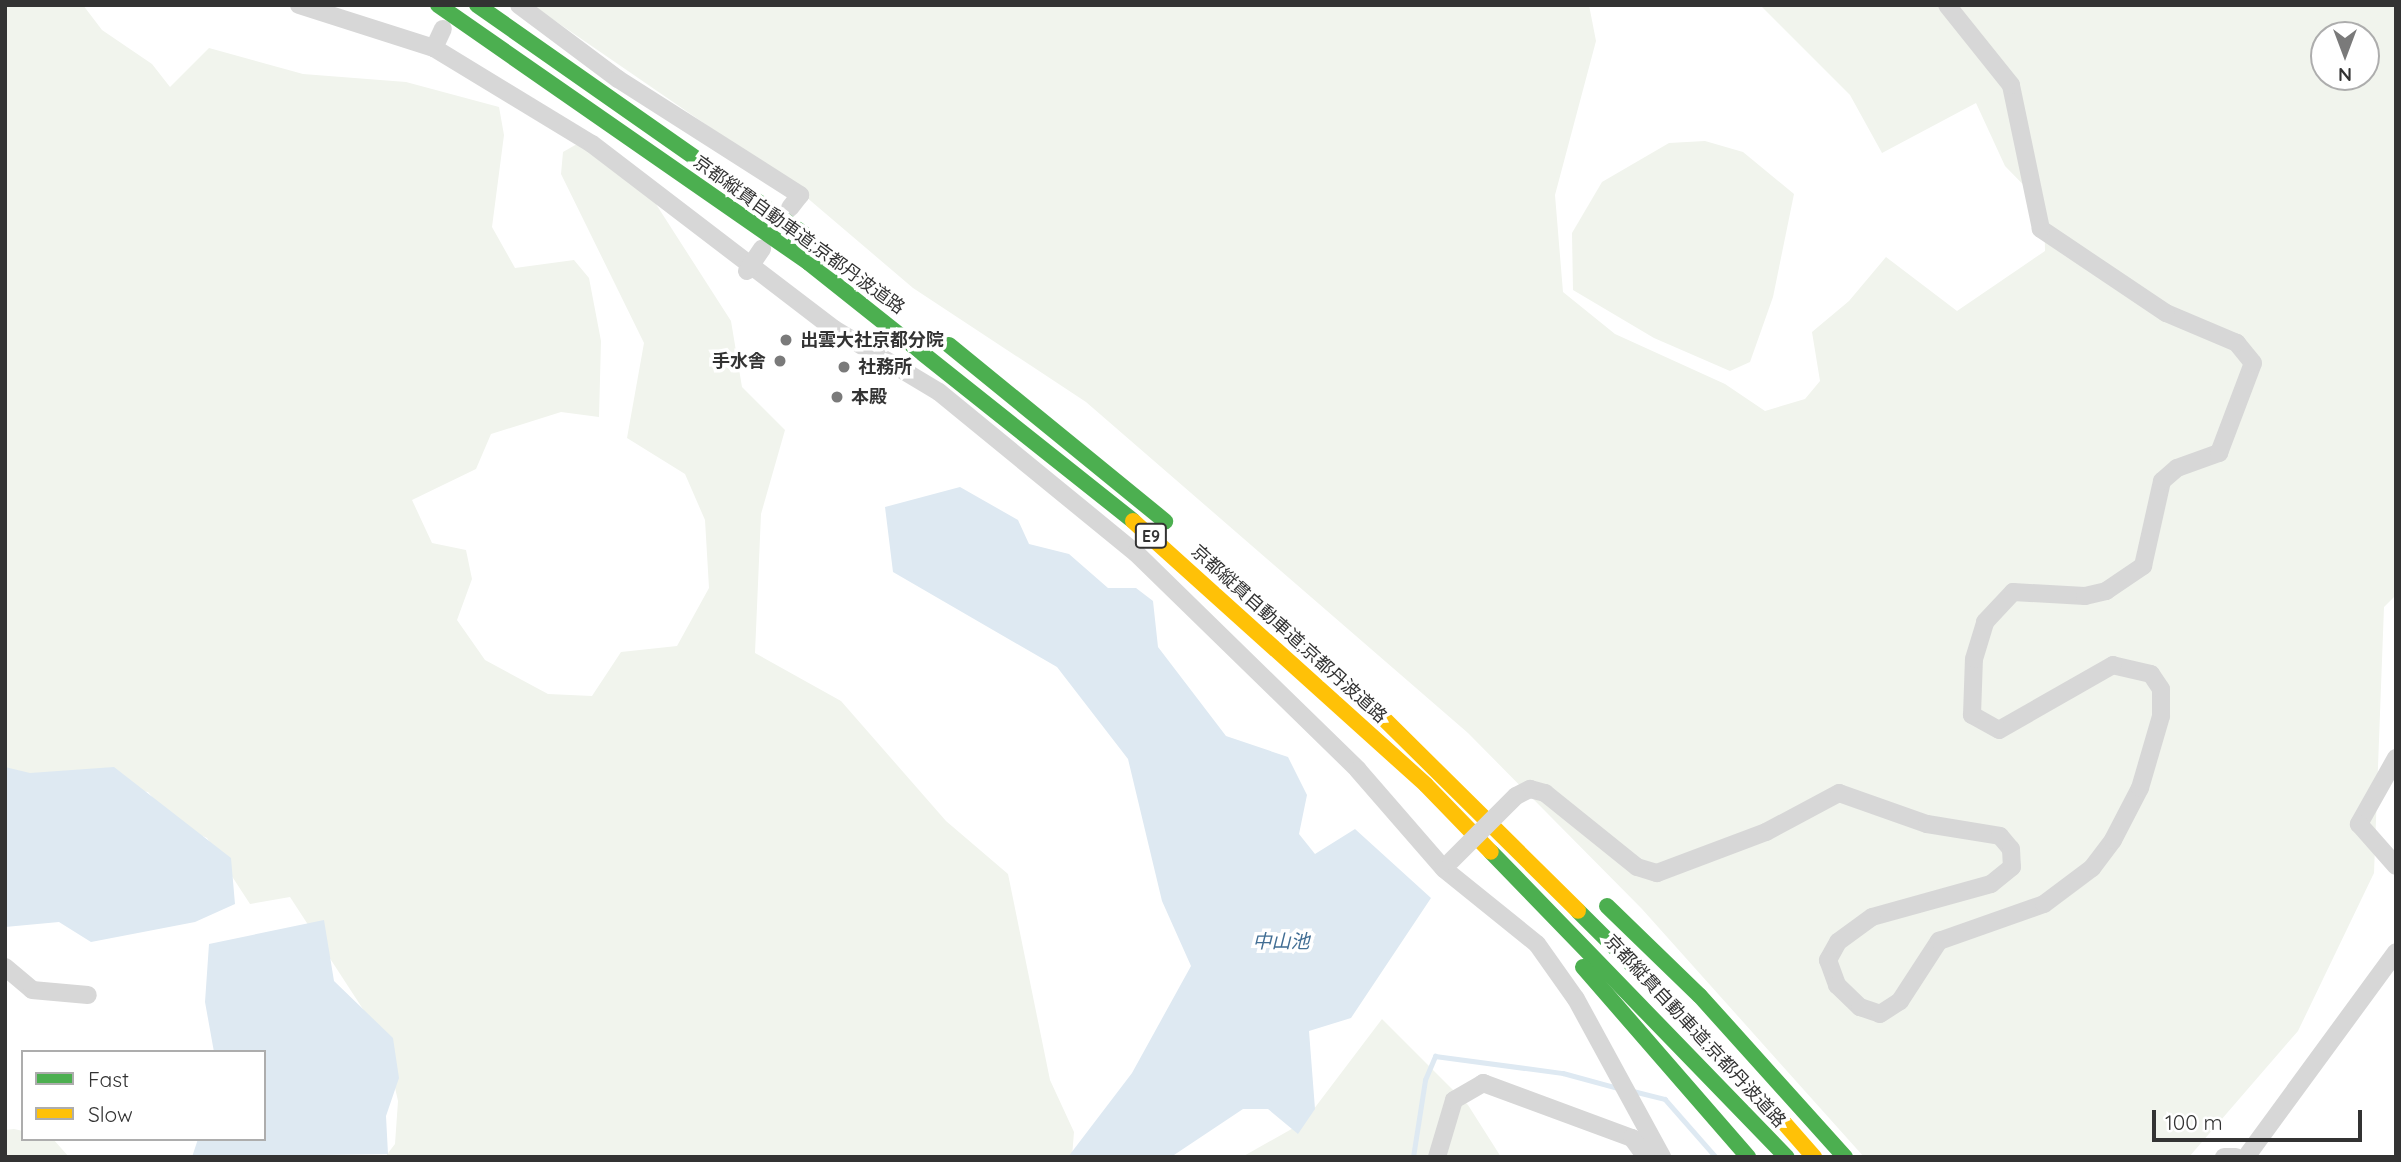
<!DOCTYPE html>
<html>
<head>
<meta charset="utf-8">
<style>
  body { margin:0 }
  #map { position:relative; width:2401px; height:1162px; overflow:hidden; background:#fff; font-family:Quicksand,"Noto Sans JP",sans-serif }
  div>[style] { position:absolute }
  .green>* { inset:0; background:#f1f4ed }
  .water>* { inset:0; background:#dee9f2 }
  .stream>* { height:4.5px; margin:-2.25px; padding:0 2.25px; transform-origin:2.25px; border-radius:2.25px; background:#dee9f2 }
  .street>* { height:18px; margin:-9px; padding:0 9px; transform-origin:9px; border-radius:9px; background:#d7d7d7 }
  .fast>* { height:16px; margin:-8px; padding:0 8px; transform-origin:8px; border-radius:8px; background:#4caf50 }
  .slow>* { height:16px; margin:-8px; padding:0 8px; transform-origin:8px; border-radius:8px; background:#ffc107 }
  .street-bridge>* { height:18px; margin:-9px; padding:0 9px; transform-origin:9px; border-radius:9px; background:#d7d7d7 }
  .dots>* { width:19px; height:19px; translate:-50% -50%; box-sizing:border-box; border:4px solid #fff; border-radius:50% }
  span { translate:-50% -50%; white-space:nowrap; text-align:center; line-height:1.15; -webkit-text-stroke:7px #fff; paint-order:stroke }
  .shield-label span { padding:2px 5px; background:#fff; border:2px solid; border-radius:5px; -webkit-text-stroke-width:0 }
  .shield-label { font-size:16px; color:#333; font-weight:700 }
  .street-label { font-size:18px; color:#333 }
  .poi-label { font-size:18px; color:#333; font-weight:700 }
  .left { translate:0 -50%; text-align:left }
  .right { translate:-100% -50%; text-align:right }
  .water-label { font-size:19px; color:#426e94; font-style:italic }
  .frame { position:absolute; inset:0; border:7px solid #333; pointer-events:none }
  .legend { position:absolute; left:21px; top:1050px; width:245px; height:91px; box-sizing:border-box; background:#fff; border:2px solid #adadad; margin:0; padding:9px 12px; list-style:none; font-size:21px; color:#333 }
  .legend li { display:flex; align-items:center; gap:14px; height:35px }
  .legend b { width:35px; border:2px solid #adadad }
  .north { position:absolute; left:2310px; top:21px; width:70px; height:70px; box-sizing:border-box; background:#fff; border:2px solid #adadad; border-radius:50%; rotate:180deg; font-size:19px; font-weight:700; line-height:28px; text-align:center; color:#333 }
  .north::after { content:''; display:block; margin:auto; width:24px; height:32px; background:#7a7a7a; clip-path:polygon(50% 0,100% 100%,50% 72%,0 100%) }
  .scale { position:absolute; left:2152px; top:1110px; width:210px; height:32px; box-sizing:border-box; border:4px solid #333; border-top:0; padding-left:9px; font-size:21px; line-height:24px; white-space:nowrap; color:#333; -webkit-text-stroke:5px #fff; paint-order:stroke }
</style>
</head>
<body>
<div id="map">
  <div class="green">
    <i style="clip-path:polygon(5px 5px,83px 5px,102px 30px,152px 64px,170px 87px,209px 48px,303px 74px,406px 82px,499px 107px,504px 135px,492px 227px,515px 268px,574px 260px,589px 278px,601px 341px,599px 417px,561px 412px,491px 434px,476px 469px,412px 500px,432px 543px,466px 550px,472px 579px,457px 620px,485px 660px,548px 694px,592px 696px,621px 652px,677px 646px,709px 588px,705px 520px,685px 474px,627px 438px,644px 343px,561px 174px,563px 152px,577px 144px,645px 187px,731px 321px,742px 387px,785px 430px,761px 514px,755px 653px,841px 701px,946px 821px,1008px 874px,1050px 1080px,1074px 1132px,1072px 1157px,385px 1157px,395px 1144px,398px 1101px,385px 1043px,290px 897px,250px 904px,207px 838px,175px 824px,148px 792px,5px 770px)"></i>
    <i style="clip-path:polygon(evenodd,532px 5px,1589px 5px,1596px 41px,1555px 195px,1563px 292px,1615px 334px,1725px 384px,1765px 411px,1805px 399px,1820px 381px,1812px 332px,1849px 301px,1886px 257px,1957px 311px,2045px 251px,2044px 206px,2005px 166px,1976px 103px,1882px 153px,1850px 95px,1760px 5px,2396px 5px,2396px 595px,2384px 607px,2374px 873px,2298px 1031px,2189px 1157px,1864px 1157px,1642px 909px,1468px 733px,1086px 402px,913px 288px,785px 179px,532px 5px,2324px 35px,2366px 35px,2366px 77px,2324px 77px,2324px 35px)"></i>
    <i style="clip-path:polygon(1705px 141px,1743px 152px,1794px 194px,1773px 297px,1750px 362px,1730px 371px,1654px 338px,1573px 290px,1572px 233px,1602px 182px,1669px 143px)"></i>
    <i style="clip-path:polygon(1382px 1019px,1468px 1105px,1501px 1157px,1242px 1157px,1304px 1122px)"></i>
    <i style="clip-path:polygon(14px 1129px,23px 1131px,23px 1139px,53px 1139px,69px 1157px,5px 1157px,5px 1130px)"></i>
  </div>
  <div class="water">
    <i style="clip-path:polygon(960px 487px,1018px 520px,1029px 544px,1069px 554px,1108px 588px,1136px 588px,1153px 601px,1158px 647px,1226px 736px,1288px 757px,1307px 795px,1299px 834px,1315px 854px,1355px 829px,1431px 898px,1351px 1018px,1309px 1031px,1315px 1109px,1298px 1134px,1268px 1109px,1243px 1109px,1171px 1157px,1068px 1157px,1132px 1073px,1191px 966px,1162px 901px,1128px 759px,1057px 667px,893px 572px,885px 507px)"></i>
    <i style="clip-path:polygon(5px 767px,30px 773px,114px 767px,231px 858px,235px 904px,195px 922px,91px 942px,59px 922px,5px 927px)"></i>
    <i style="clip-path:polygon(324px 920px,334px 981px,393px 1038px,399px 1078px,386px 1116px,388px 1154px,192px 1157px,198px 1139px,264px 1139px,264px 1052px,214px 1052px,205px 1002px,209px 944px)"></i>
  </div>
  <div class="stream">
    <i style="left:1633px;top:1091px;width:33px;rotate:14deg"></i>
    <i style="left:1665px;top:1099px;width:77px;rotate:48.7deg"></i>
    <i style="left:1413px;top:1157px;width:78px;rotate:-81.1deg"></i>
    <i style="left:1425px;top:1080px;width:26px;rotate:-67deg"></i>
    <i style="left:1435px;top:1056px;width:129px;rotate:7.6deg"></i>
    <i style="left:1563px;top:1073px;width:57px;rotate:15.3deg"></i>
  </div>
  <div class="street">
    <i style="left:299px;top:5px;width:142px;rotate:17.7deg"></i>
    <i style="left:434px;top:48px;width:185px;rotate:31.3deg"></i>
    <i style="left:592px;top:144px;width:305px;rotate:37.4deg"></i>
    <i style="left:834px;top:329px;width:122px;rotate:31deg"></i>
    <i style="left:939px;top:392px;width:254px;rotate:39.3deg"></i>
    <i style="left:1136px;top:553px;width:310px;rotate:44.3deg"></i>
    <i style="left:1358px;top:770px;width:131px;rotate:49deg"></i>
    <i style="left:1444px;top:869px;width:119px;rotate:38.9deg"></i>
    <i style="left:1537px;top:944px;width:67px;rotate:54.7deg"></i>
    <i style="left:1576px;top:999px;width:180px;rotate:61.4deg"></i>
    <i style="left:519px;top:5px;width:124px;rotate:36.8deg"></i>
    <i style="left:618px;top:79px;width:216px;rotate:32.5deg"></i>
    <i style="left:800px;top:195px;width:16px;rotate:128deg"></i>
    <i style="left:434px;top:48px;width:21px;rotate:-65deg"></i>
    <i style="left:747px;top:271px;width:27px;rotate:-56deg"></i>
    <i style="left:2396px;top:758px;width:76px;rotate:119.3deg"></i>
    <i style="left:2359px;top:824px;width:56px;rotate:48.6deg"></i>
    <i style="left:1516px;top:796px;width:16px;rotate:-27deg"></i>
    <i style="left:1530px;top:789px;width:16px;rotate:15deg"></i>
    <i style="left:1545px;top:793px;width:118px;rotate:38.8deg"></i>
    <i style="left:1637px;top:867px;width:21px;rotate:17deg"></i>
    <i style="left:1657px;top:873px;width:116px;rotate:-20.6deg"></i>
    <i style="left:1766px;top:832px;width:83px;rotate:-28.1deg"></i>
    <i style="left:1839px;top:793px;width:93px;rotate:19.4deg"></i>
    <i style="left:1927px;top:824px;width:74px;rotate:9.3deg"></i>
    <i style="left:2000px;top:836px;width:17px;rotate:50deg"></i>
    <i style="left:2011px;top:849px;width:18px;rotate:87deg"></i>
    <i style="left:2012px;top:867px;width:27px;rotate:141deg"></i>
    <i style="left:1991px;top:884px;width:123px;rotate:164.5deg"></i>
    <i style="left:1872px;top:917px;width:42px;rotate:143.7deg"></i>
    <i style="left:1838px;top:942px;width:21px;rotate:119deg"></i>
    <i style="left:1828px;top:960px;width:27px;rotate:70deg"></i>
    <i style="left:1837px;top:985px;width:32px;rotate:44deg"></i>
    <i style="left:1860px;top:1007px;width:21px;rotate:19deg"></i>
    <i style="left:1880px;top:1014px;width:24px;rotate:-33deg"></i>
    <i style="left:1900px;top:1001px;width:72px;rotate:-57deg"></i>
    <i style="left:1939px;top:941px;width:111px;rotate:-19.4deg"></i>
    <i style="left:2044px;top:904px;width:60px;rotate:-36.9deg"></i>
    <i style="left:2092px;top:868px;width:35px;rotate:-53deg"></i>
    <i style="left:2113px;top:840px;width:59px;rotate:-62.6deg"></i>
    <i style="left:2140px;top:788px;width:75px;rotate:-73.7deg"></i>
    <i style="left:2161px;top:716px;width:27px;rotate:-90deg"></i>
    <i style="left:2161px;top:689px;width:18px;rotate:-124deg"></i>
    <i style="left:2151px;top:674px;width:39px;rotate:-167deg"></i>
    <i style="left:2113px;top:665px;width:131px;rotate:150.3deg"></i>
    <i style="left:1999px;top:730px;width:31px;rotate:-151deg"></i>
    <i style="left:1972px;top:715px;width:56px;rotate:-88deg"></i>
    <i style="left:1974px;top:659px;width:39px;rotate:-73deg"></i>
    <i style="left:1985px;top:622px;width:41px;rotate:-47deg"></i>
    <i style="left:2013px;top:592px;width:72px;rotate:3.2deg"></i>
    <i style="left:2085px;top:596px;width:22px;rotate:-13deg"></i>
    <i style="left:2106px;top:591px;width:45px;rotate:-34deg"></i>
    <i style="left:2143px;top:566px;width:87px;rotate:-77.4deg"></i>
    <i style="left:2162px;top:481px;width:20px;rotate:-41deg"></i>
    <i style="left:2177px;top:468px;width:45px;rotate:-19.7deg"></i>
    <i style="left:2219px;top:453px;width:96px;rotate:-69.3deg"></i>
    <i style="left:2253px;top:363px;width:26px;rotate:-129deg"></i>
    <i style="left:2237px;top:343px;width:77px;rotate:-157.1deg"></i>
    <i style="left:2166px;top:313px;width:151px;rotate:-146.1deg"></i>
    <i style="left:2041px;top:229px;width:147px;rotate:-101.8deg"></i>
    <i style="left:2011px;top:85px;width:102px;rotate:-128.7deg"></i>
    <i style="left:5px;top:967px;width:35px;rotate:40deg"></i>
    <i style="left:32px;top:990px;width:56px;rotate:5.1deg"></i>
    <i style="left:1437px;top:1157px;width:59px;rotate:-73.4deg"></i>
    <i style="left:1454px;top:1100px;width:34px;rotate:-30deg"></i>
    <i style="left:1483px;top:1083px;width:159px;rotate:20.3deg"></i>
    <i style="left:1632px;top:1138px;width:24px;rotate:54deg"></i>
    <i style="left:2224px;top:1157px;width:12px"></i>
    <i style="left:2246px;top:1157px;width:254px;rotate:-53.8deg"></i>
  </div>
  <div class="fast">
    <i style="left:438px;top:5px;width:452px;rotate:34.8deg"></i>
    <i style="left:809px;top:263px;width:414px;rotate:38.5deg"></i>
    <i style="left:477px;top:5px;width:399px;rotate:35deg"></i>
    <i style="left:949px;top:345px;width:279px;rotate:39.2deg"></i>
    <i style="left:1491px;top:852px;width:425px;rotate:45.9deg"></i>
    <i style="left:1607px;top:906px;width:129px;rotate:44.1deg"></i>
    <i style="left:1700px;top:996px;width:217px;rotate:48deg"></i>
    <i style="left:1578px;top:911px;width:163px;rotate:44.8deg"></i>
    <i style="left:1583px;top:967px;width:252px;rotate:49deg"></i>
  </div>
  <div class="slow">
    <i style="left:1133px;top:521px;width:394px;rotate:42deg"></i>
    <i style="left:1426px;top:785px;width:93px;rotate:45.9deg"></i>
    <i style="left:1369px;top:704px;width:294px;rotate:44.7deg"></i>
    <i style="left:1778px;top:1116px;width:55px;rotate:48.7deg"></i>
  </div>
  <div class="street-bridge">
    <i style="left:1451px;top:861px;width:92px;rotate:-45deg"></i>
  </div>
  <div class="dots">
    <i style="left:786px;top:340px;background:#7a7a7a"></i>
    <i style="left:780px;top:361px;background:#7a7a7a"></i>
    <i style="left:844px;top:367px;background:#7a7a7a"></i>
    <i style="left:837px;top:397px;background:#7a7a7a"></i>
  </div>
  <div class="shield-label">
    <span style="left:1151px;top:536px">E9</span>
  </div>
  <div class="street-label">
    <span style="left:799px;top:235px;rotate:36deg">京都縦貫自動車道;京都丹波道路</span>
    <span style="left:1289px;top:634px;rotate:42deg">京都縦貫自動車道;京都丹波道路</span>
    <span style="left:1695px;top:1031px;rotate:47deg">京都縦貫自動車道;京都丹波道路</span>
  </div>
  <div class="poi-label">
    <span class="left" style="left:800px;top:340px">出雲大社京都分院</span>
    <span class="right" style="left:766px;top:361px">手水舎</span>
    <span class="left" style="left:858px;top:367px">社務所</span>
    <span class="left" style="left:851px;top:397px">本殿</span>
  </div>
  <div class="water-label">
    <span style="left:1281px;top:942px">中山池</span>
  </div>
  <div class="frame"></div>
  <ul class="legend">
  <li><b style="height:9px;background:#4caf50"></b>Fast</li>
  <li><b style="height:9px;background:#ffc107"></b>Slow</li>
  </ul>
  <div class="north">N</div>
  <div class="scale">100 m</div>
</div>
</body>
</html>
